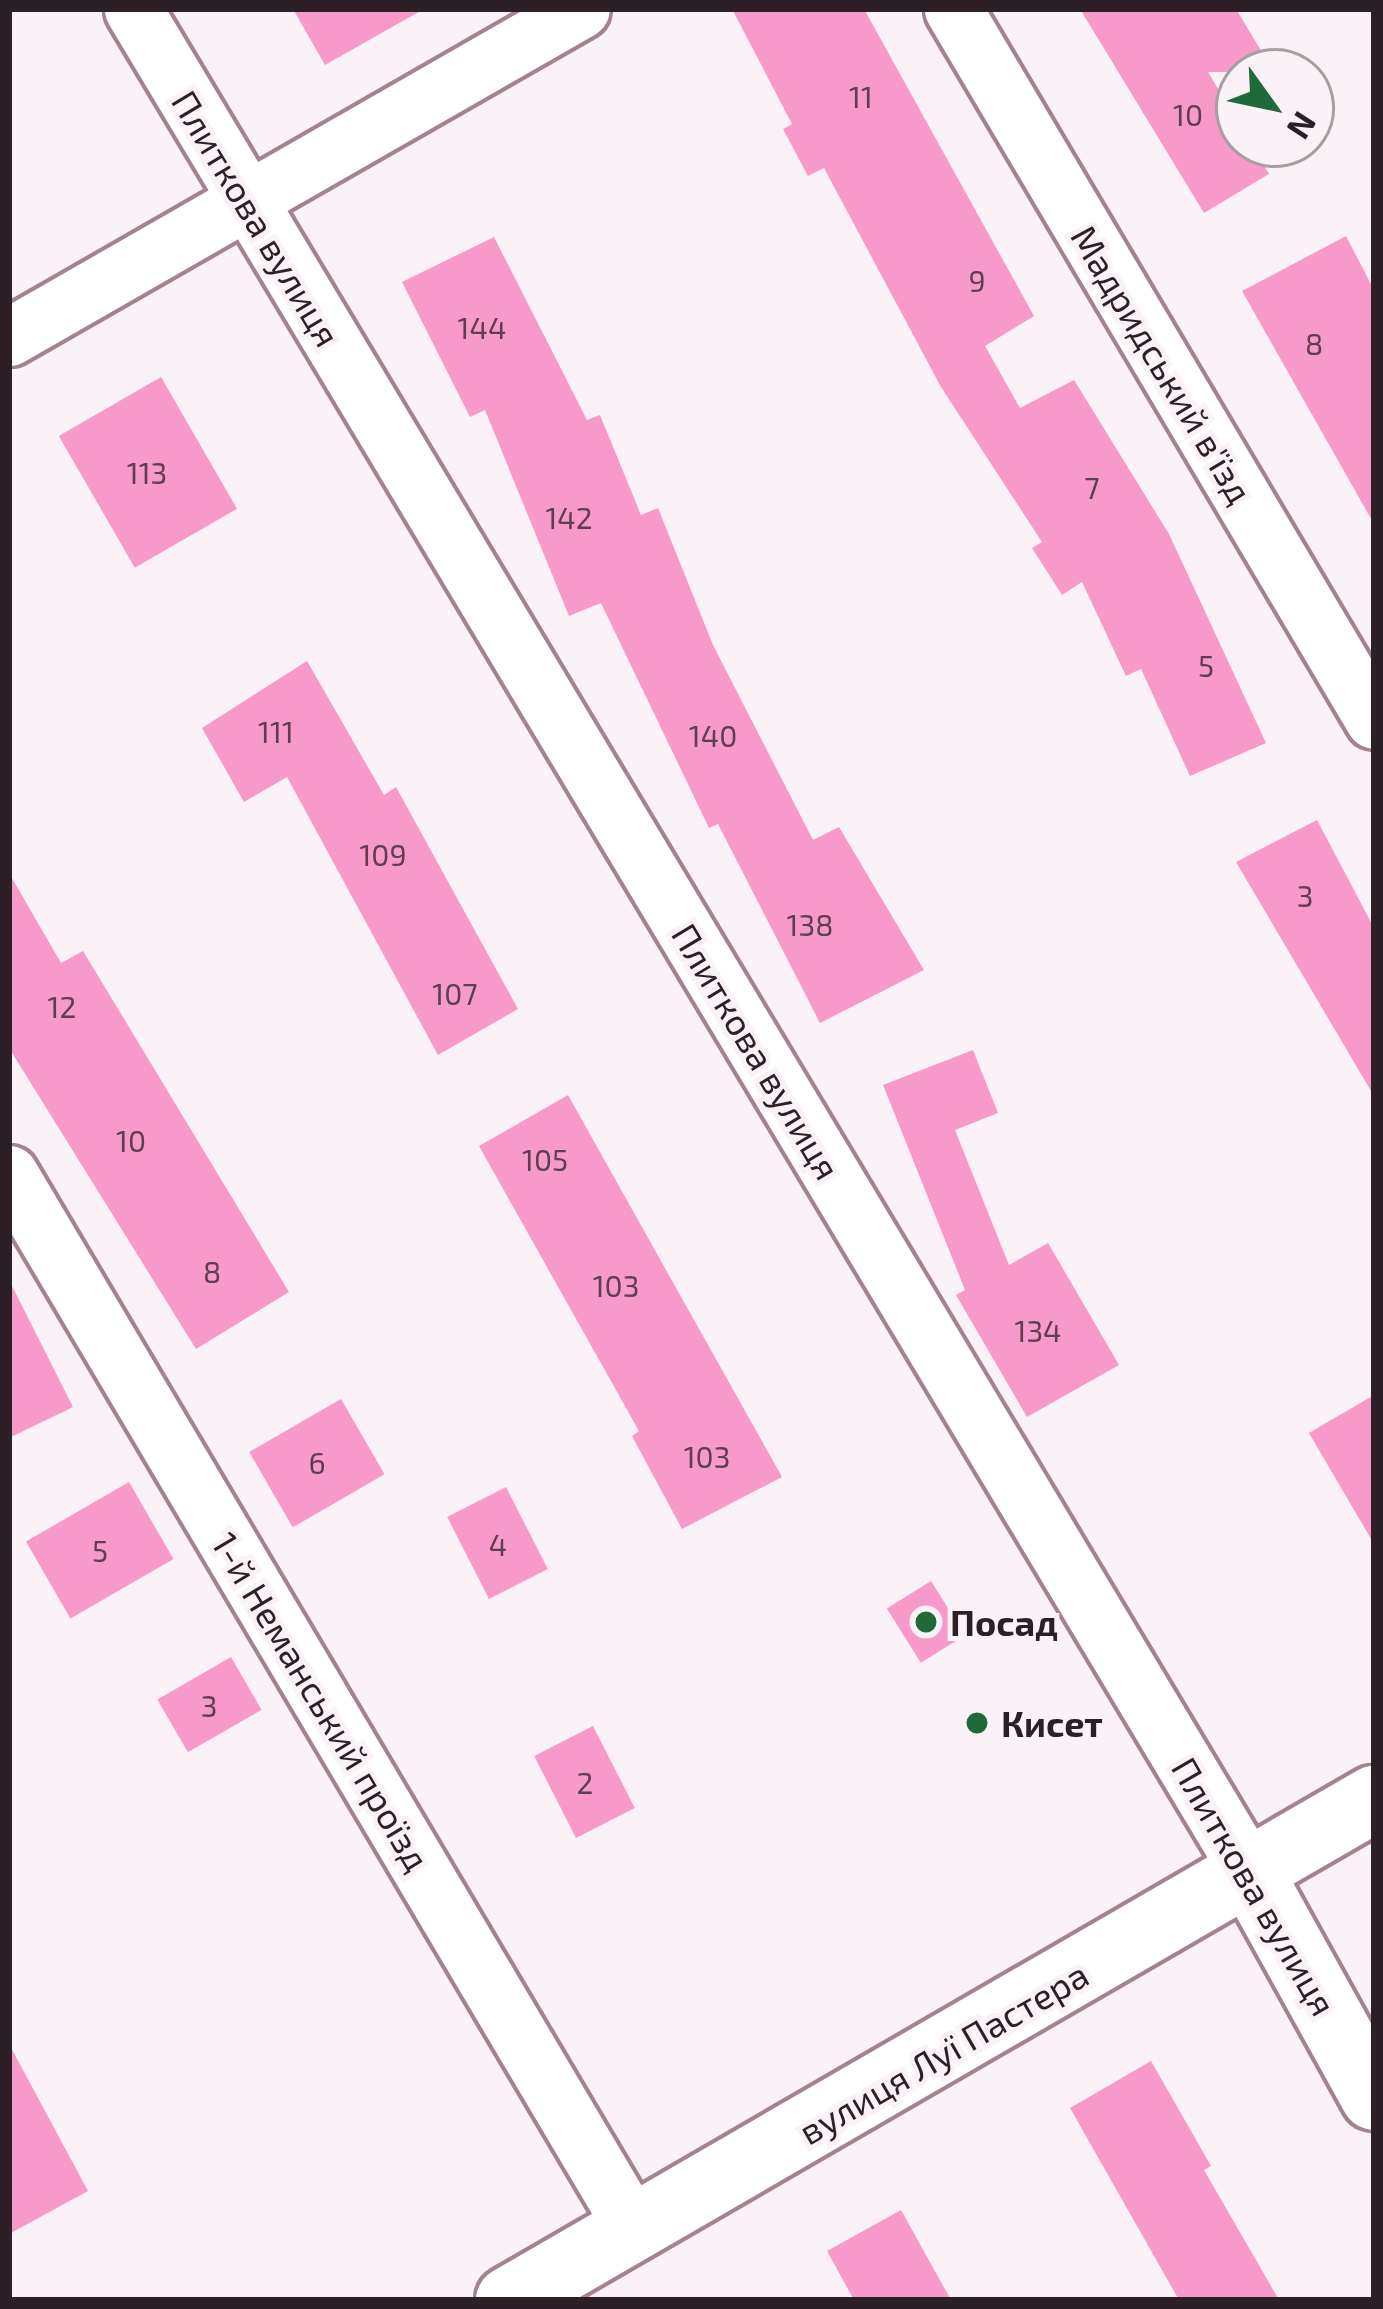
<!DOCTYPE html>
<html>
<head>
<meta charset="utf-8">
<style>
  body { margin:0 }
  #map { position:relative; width:1383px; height:2309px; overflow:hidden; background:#faf2f6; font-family:"Exo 2",sans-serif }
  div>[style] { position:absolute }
  .building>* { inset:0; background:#f89ac9; transform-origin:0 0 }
  .roads { filter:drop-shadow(3px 0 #a58292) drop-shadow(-3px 0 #a58292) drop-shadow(0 3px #a58292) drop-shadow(0 -3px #a58292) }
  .minor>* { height:57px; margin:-28.5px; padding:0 28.5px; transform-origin:28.5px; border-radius:28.5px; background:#fff }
  .tertiary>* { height:66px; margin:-33px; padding:0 33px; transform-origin:33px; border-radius:33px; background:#fff }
  .dots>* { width:33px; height:33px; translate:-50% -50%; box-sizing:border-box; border:6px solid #faf2f6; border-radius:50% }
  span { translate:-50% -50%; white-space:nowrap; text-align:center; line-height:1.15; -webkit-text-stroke:10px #faf2f6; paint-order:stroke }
  .number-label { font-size:30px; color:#5f3e4e }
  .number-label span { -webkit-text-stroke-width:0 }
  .street-label { font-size:36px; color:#2c1f25 }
  .poi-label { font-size:36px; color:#2c1f25; font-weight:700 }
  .left { translate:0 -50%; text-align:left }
  .frame { position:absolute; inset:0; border:12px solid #2c1f25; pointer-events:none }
  .north { position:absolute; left:1215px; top:48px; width:120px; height:120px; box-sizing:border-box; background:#faf2f6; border:3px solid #a89ea2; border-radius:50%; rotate:123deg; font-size:33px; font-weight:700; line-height:48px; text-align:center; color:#2c1f25 }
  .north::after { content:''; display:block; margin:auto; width:42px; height:54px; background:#1f6a38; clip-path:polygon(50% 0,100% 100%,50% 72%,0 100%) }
</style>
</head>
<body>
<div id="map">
  <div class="building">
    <i style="clip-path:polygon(293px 9px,424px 9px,325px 65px)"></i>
    <i style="clip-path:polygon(732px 9px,864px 9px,1034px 316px,985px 346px,1020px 408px,1074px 380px,1169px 534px,1266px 743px,1190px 776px,1141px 669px,1126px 676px,1082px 582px,1062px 595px,1032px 548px,1042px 542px,941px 387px,824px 168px,808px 176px,783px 129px,792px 124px)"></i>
    <i style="clip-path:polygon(1080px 9px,1236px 9px,1274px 72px,1208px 72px,1239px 124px,1239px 144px,1251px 144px,1269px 174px,1204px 213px)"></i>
    <i style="clip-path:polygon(1346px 236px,1374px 290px,1374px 524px,1242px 291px)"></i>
    <i style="clip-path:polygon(494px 237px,587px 420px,600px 415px,641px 515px,658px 508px,713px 645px,813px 840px,839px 827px,924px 970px,820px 1023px,718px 824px,709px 828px,601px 603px,569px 616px,485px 410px,470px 417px,402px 282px)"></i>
    <i style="left:161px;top:377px;width:152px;height:118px;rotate:60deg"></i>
    <i style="clip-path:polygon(307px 661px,384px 795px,396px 787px,518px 1009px,438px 1055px,287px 777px,244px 802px,202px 728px)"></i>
    <i style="clip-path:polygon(1317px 820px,1374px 928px,1374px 1096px,1236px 862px)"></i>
    <i style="clip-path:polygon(9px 873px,61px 963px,83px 951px,289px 1292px,196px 1349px,9px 1048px)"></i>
    <i style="clip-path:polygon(973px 1050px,998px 1113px,955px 1130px,1009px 1265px,1048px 1243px,1119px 1365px,1027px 1417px,956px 1295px,965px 1290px,883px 1085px)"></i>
    <i style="clip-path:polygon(568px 1095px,782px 1477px,682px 1529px,632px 1436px,639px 1431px,479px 1146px)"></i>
    <i style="clip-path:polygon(9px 1280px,73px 1407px,9px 1438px)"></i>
    <i style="clip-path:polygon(1374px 1395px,1374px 1544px,1309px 1433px)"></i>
    <i style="left:341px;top:1399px;width:87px;height:106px;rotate:60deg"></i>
    <i style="left:129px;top:1482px;width:89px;height:119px;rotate:60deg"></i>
    <i style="left:506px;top:1487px;width:92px;height:66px;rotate:63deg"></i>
    <i style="left:931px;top:1581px;width:64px;height:52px;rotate:58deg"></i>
    <i style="left:231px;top:1657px;width:61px;height:85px;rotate:60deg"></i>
    <i style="left:593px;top:1726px;width:92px;height:66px;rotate:63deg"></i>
    <i style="clip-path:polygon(9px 2044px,88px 2191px,9px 2234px)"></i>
    <i style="clip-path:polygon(1151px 2061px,1211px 2166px,1204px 2170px,1279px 2300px,1179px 2300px,1070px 2108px)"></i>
    <i style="clip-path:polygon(901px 2210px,951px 2300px,854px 2300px,827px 2251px)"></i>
  </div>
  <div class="roads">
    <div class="minor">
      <i style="left:133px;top:9px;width:2173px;rotate:59.07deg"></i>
      <i style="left:953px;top:9px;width:826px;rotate:59.37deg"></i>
      <i style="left:9px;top:337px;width:659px;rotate:-29.83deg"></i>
      <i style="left:9px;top:1174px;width:1226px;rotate:59.36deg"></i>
    </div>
    <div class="tertiary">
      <i style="left:1250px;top:1873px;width:256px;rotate:61deg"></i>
      <i style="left:509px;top:2300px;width:1000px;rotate:-30.08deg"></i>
    </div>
  </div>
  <div class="dots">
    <i style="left:926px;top:1622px;background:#1f6a38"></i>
    <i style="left:977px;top:1723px;background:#1f6a38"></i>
  </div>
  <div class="number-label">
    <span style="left:861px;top:96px">11</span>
    <span style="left:1188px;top:114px">10</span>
    <span style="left:977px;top:280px">9</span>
    <span style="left:482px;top:327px">144</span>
    <span style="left:1314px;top:343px">8</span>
    <span style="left:147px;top:472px">113</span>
    <span style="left:1092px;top:487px">7</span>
    <span style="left:569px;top:517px">142</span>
    <span style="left:1206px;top:665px">5</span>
    <span style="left:276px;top:731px">111</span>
    <span style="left:713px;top:735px">140</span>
    <span style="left:383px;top:854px">109</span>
    <span style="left:1305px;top:895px">3</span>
    <span style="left:810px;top:924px">138</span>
    <span style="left:455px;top:993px">107</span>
    <span style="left:62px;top:1006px">12</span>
    <span style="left:131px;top:1140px">10</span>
    <span style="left:545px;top:1159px">105</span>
    <span style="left:212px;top:1271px">8</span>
    <span style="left:616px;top:1285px">103</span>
    <span style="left:1038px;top:1330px">134</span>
    <span style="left:707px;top:1456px">103</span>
    <span style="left:317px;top:1462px">6</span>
    <span style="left:498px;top:1544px">4</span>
    <span style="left:100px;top:1550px">5</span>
    <span style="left:209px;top:1705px">3</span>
    <span style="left:585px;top:1782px">2</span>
  </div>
  <div class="street-label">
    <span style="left:257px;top:218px;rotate:59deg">Плиткова вулиця</span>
    <span style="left:1163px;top:364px;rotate:59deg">Мадридський в'їзд</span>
    <span style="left:757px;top:1051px;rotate:59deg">Плиткова вулиця</span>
    <span style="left:322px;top:1701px;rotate:59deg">1-й Неманський проїзд</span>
    <span style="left:1255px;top:1886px;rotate:60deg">Плиткова вулиця</span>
    <span style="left:943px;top:2052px;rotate:-30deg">вулиця Луї Пастера</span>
  </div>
  <div class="poi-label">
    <span class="left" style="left:950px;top:1622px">Посад</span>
    <span class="left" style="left:1001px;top:1723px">Кисет</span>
  </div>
  <div class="frame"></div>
  <div class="north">N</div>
</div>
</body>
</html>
